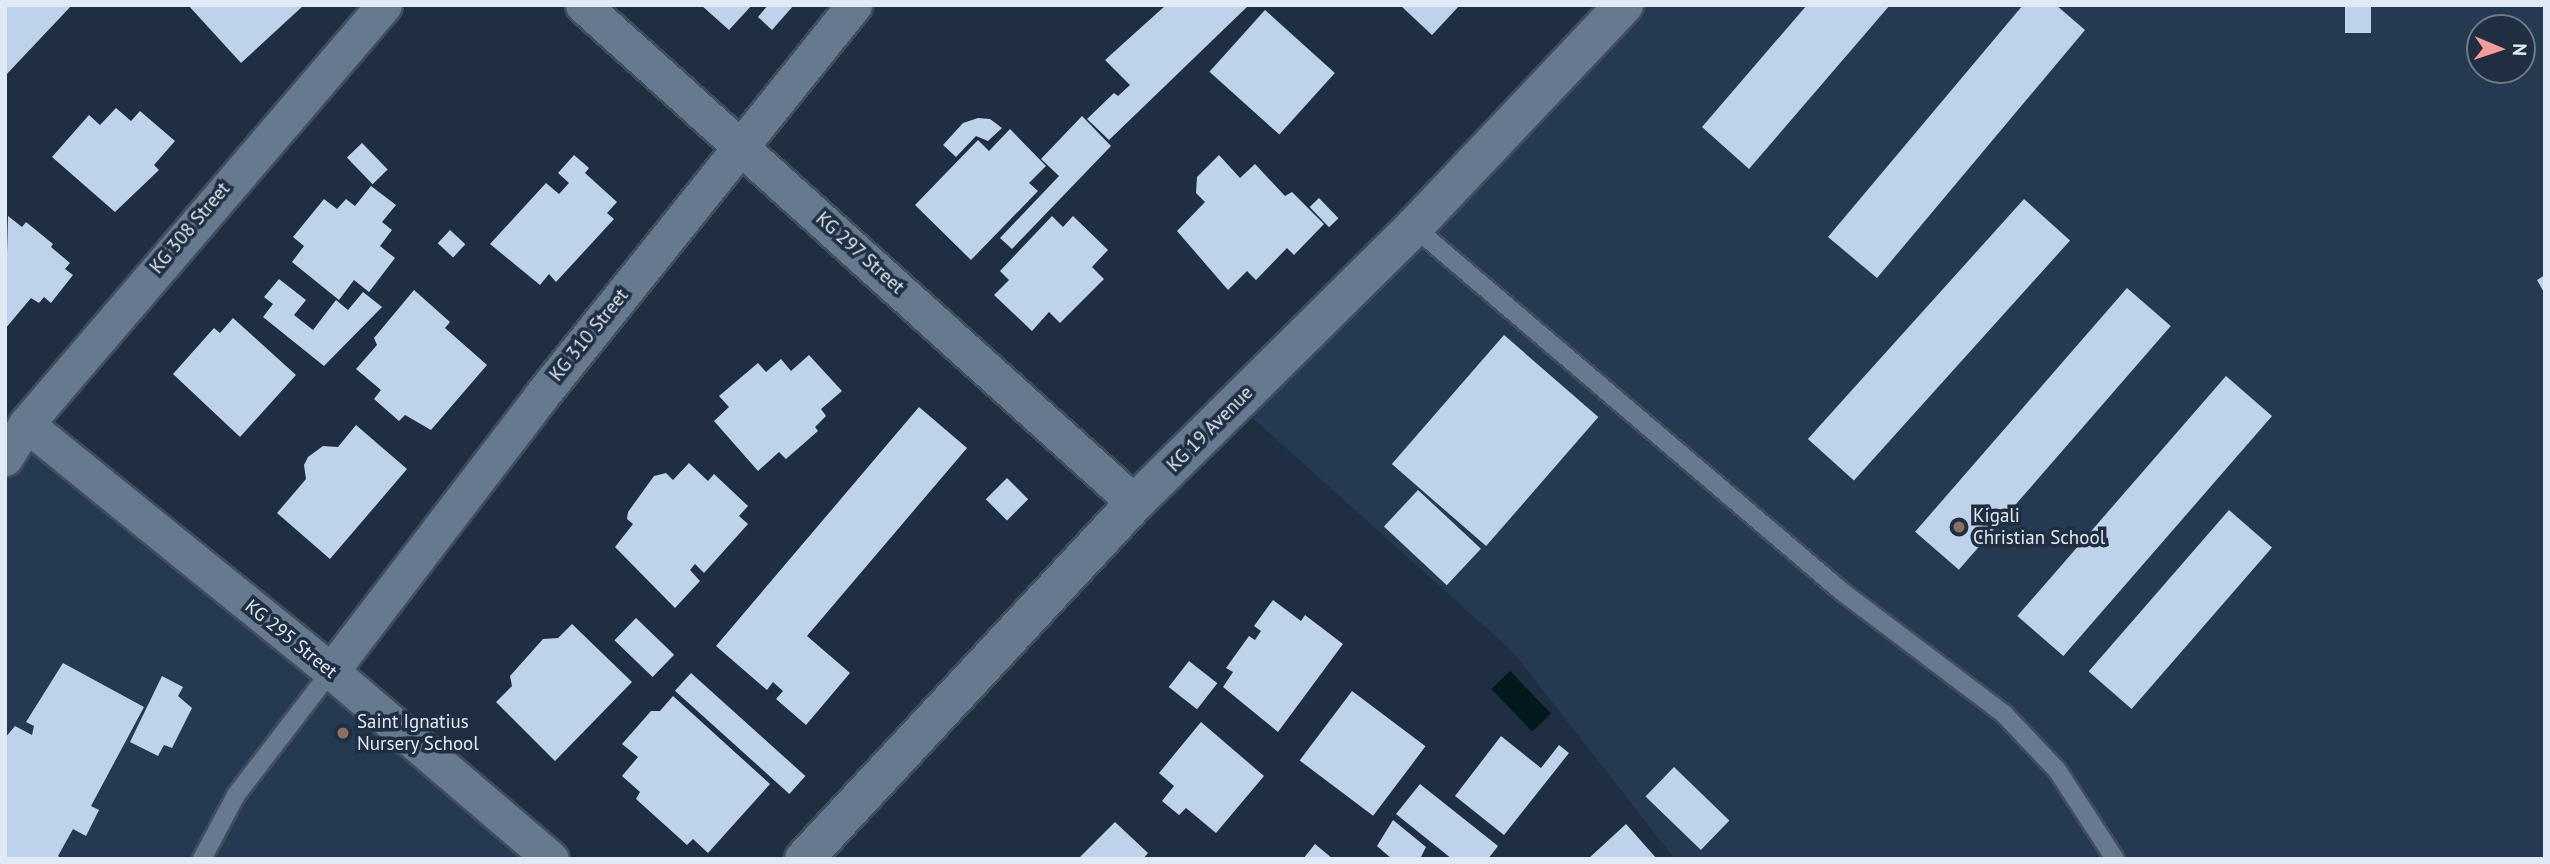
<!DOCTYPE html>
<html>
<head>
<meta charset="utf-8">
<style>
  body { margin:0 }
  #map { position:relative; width:2550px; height:864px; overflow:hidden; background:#1f2f41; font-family:"PT Sans",sans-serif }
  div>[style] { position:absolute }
  .built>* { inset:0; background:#253a50 }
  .water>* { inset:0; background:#02181d; transform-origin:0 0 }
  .building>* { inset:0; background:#bed2e9; transform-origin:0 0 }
  .roads { filter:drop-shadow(2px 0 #404d5d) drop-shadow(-2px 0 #404d5d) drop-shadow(0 2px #404d5d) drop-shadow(0 -2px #404d5d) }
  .lane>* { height:18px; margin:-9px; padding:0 9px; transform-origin:9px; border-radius:9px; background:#67798f }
  .street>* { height:35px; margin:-17.5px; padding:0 17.5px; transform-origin:17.5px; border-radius:17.5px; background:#67798f }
  .secondary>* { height:38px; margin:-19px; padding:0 19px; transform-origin:19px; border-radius:19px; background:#67798f }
  .dots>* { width:19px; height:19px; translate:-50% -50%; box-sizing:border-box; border:4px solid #1f2f41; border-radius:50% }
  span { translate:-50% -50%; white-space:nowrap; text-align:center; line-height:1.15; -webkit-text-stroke:7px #1f2f41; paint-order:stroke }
  .street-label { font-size:19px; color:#dfeaf6 }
  .poi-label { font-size:19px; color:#dfeaf6 }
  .left { translate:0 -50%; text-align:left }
  .frame { position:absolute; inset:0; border:7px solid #dfeaf6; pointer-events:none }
  .north { position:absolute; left:2466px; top:14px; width:70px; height:70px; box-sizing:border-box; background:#1f2f41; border:2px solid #6c7a89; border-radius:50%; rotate:92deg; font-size:19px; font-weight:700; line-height:28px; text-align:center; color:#dfeaf6 }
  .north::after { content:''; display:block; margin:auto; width:24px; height:32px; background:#f59b98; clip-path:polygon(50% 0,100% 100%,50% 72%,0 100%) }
</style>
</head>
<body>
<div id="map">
  <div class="built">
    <i style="clip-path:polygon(evenodd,1620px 5px,2545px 5px,2545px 859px,1675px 859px,1512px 651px,1236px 403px,1620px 5px,2480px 28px,2522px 28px,2522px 70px,2480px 70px,2480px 28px)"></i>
    <i style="clip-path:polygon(26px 424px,550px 859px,5px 859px,5px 459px)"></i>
  </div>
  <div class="water">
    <i style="left:1510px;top:671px;width:59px;height:26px;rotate:46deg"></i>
  </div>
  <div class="building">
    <i style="clip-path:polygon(5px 5px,72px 5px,5px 76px)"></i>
    <i style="clip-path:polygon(188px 5px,304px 5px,241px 63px)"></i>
    <i style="clip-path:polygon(701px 5px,752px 5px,729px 30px)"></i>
    <i style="clip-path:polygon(768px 5px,794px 5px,772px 30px,758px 17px)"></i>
    <i style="clip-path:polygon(1166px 5px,1249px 5px,1109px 140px,1087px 119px,1114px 93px,1118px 96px,1130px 85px,1105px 60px)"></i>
    <i style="clip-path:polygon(1400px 5px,1460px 5px,1432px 35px)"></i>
    <i style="clip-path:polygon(1807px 5px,1890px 5px,1749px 169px,1702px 127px)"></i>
    <i style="clip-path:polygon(2023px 5px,2056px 5px,2085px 30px,1877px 278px,1828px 237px)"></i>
    <i style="left:2345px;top:5px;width:26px;height:28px"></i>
    <i style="left:1265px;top:10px;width:94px;height:83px;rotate:42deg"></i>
    <i style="clip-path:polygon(116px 108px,131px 121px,140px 111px,175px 141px,154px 165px,159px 170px,115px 212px,52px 157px,89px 115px,100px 125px)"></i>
    <i style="clip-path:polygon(1082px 116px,1111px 146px,1012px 249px,1000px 238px,1059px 176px,1041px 159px)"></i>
    <i style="clip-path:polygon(978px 118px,990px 119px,1002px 128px,988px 141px,976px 136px,956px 157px,943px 145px,963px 123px)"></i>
    <i style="clip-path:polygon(1010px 129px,1046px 166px,1029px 183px,1038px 191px,971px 260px,915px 205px,978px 140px,989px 151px)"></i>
    <i style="left:362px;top:143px;width:37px;height:21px;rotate:46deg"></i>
    <i style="clip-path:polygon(574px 155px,589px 168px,585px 173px,617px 202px,607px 213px,614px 219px,556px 282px,549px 274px,540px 285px,490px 244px,546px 183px,559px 194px,569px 183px,558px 173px)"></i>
    <i style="clip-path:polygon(1219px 155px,1240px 178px,1255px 164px,1285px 196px,1292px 192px,1324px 224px,1294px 255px,1287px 248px,1256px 280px,1247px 271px,1228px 290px,1177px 231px,1205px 202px,1196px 193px,1197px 177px)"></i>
    <i style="clip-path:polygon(371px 186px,396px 205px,382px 222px,392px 230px,380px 246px,395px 258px,369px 292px,354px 280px,339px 300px,292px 262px,304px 246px,293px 237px,324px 199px,337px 209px,346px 199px,355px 206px)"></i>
    <i style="left:1319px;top:198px;width:28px;height:13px;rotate:46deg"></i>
    <i style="left:2024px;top:199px;width:62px;height:323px;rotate:42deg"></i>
    <i style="clip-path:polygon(8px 216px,22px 227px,26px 222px,53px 244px,51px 247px,70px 263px,65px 269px,73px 275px,51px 303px,44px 297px,39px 303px,31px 298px,5px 329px)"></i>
    <i style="clip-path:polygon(1052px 216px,1063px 227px,1073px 216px,1108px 250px,1092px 267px,1104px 279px,1060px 323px,1049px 312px,1032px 331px,994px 295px,1009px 280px,1000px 271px)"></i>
    <i style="left:450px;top:230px;width:21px;height:18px;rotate:43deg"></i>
    <i style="clip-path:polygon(2545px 275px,2545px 294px,2537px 280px)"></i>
    <i style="clip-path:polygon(279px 279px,306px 300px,294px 315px,313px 330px,336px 300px,348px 310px,363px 292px,382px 307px,324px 366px,263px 317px,273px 304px,264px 297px)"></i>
    <i style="left:2127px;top:288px;width:58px;height:323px;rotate:41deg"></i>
    <i style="clip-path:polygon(414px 290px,450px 322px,445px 328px,487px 365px,431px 430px,405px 415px,399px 421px,374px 399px,381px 390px,356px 369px,377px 345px,374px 338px)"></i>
    <i style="clip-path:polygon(233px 318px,296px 375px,240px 437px,173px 374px,214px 328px,220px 333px)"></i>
    <i style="left:1504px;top:335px;width:125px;height:171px;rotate:41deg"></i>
    <i style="clip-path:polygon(809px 355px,842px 391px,821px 409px,826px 416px,815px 427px,818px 431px,786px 459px,779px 452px,758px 471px,714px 421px,729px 407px,719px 396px,758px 363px,766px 372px,781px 359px,791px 371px)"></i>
    <i style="left:2226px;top:376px;width:61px;height:318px;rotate:41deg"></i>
    <i style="clip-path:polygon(919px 407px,967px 448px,807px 636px,850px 673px,806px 725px,776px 699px,783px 691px,773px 682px,767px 690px,716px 646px)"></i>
    <i style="clip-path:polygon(356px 425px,407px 469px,330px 559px,277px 513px,306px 479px,304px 465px,308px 457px,323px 446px,338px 447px)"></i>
    <i style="clip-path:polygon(689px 463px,708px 481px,714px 474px,748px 506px,739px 516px,748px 524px,704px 573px,695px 564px,690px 570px,700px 581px,675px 608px,615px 547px,633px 524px,627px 519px,628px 512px,654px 476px,666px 473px,673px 480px)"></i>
    <i style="left:1007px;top:478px;width:30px;height:30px;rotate:45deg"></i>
    <i style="left:1418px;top:490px;width:86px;height:50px;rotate:43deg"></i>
    <i style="left:2229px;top:510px;width:57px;height:214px;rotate:41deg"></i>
    <i style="clip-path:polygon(1273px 600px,1301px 621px,1305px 615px,1343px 644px,1278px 732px,1223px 687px,1233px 672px,1226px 668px,1249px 636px,1255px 640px,1261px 631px,1254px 626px)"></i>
    <i style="left:636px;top:618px;width:53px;height:31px;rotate:44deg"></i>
    <i style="clip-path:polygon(572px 624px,632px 682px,555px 761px,496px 702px,512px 686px,510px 676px,543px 639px,558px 638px)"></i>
    <i style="left:1189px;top:661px;width:36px;height:33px;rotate:38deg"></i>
    <i style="clip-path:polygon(63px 663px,144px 707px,91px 806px,99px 810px,86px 836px,73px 829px,58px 856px,62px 859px,5px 859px,5px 738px,15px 726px,32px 735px,34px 726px,26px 722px)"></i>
    <i style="left:691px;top:673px;width:154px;height:24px;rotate:42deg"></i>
    <i style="clip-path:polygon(162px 676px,183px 687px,178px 696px,192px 708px,172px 748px,164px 745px,158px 756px,130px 742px)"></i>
    <i style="left:1352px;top:691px;width:92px;height:87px;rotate:37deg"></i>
    <i style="clip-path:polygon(673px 696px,770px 784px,708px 853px,693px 839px,687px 845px,636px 799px,640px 792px,622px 776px,638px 757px,622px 744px,651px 711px,660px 711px)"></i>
    <i style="clip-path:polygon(1201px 722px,1264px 776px,1216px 833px,1186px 808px,1179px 815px,1162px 801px,1174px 786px,1159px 773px)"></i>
    <i style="clip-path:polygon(1501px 736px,1541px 768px,1559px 745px,1569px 753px,1504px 835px,1455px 796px)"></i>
    <i style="left:1674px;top:767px;width:77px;height:41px;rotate:44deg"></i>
    <i style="clip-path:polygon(1420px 784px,1498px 846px,1488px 859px,1452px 859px,1396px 814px)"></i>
    <i style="clip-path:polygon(1393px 820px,1426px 847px,1420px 859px,1392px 859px,1377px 846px)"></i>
    <i style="clip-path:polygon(1115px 822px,1148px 853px,1143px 859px,1078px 859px)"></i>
    <i style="clip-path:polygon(1626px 824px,1657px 859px,1588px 859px)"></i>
    <i style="clip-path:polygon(1315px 844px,1333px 859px,1303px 859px)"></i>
  </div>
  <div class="roads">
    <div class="lane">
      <i style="left:1414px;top:227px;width:560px;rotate:40.43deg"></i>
      <i style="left:1840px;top:590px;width:206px;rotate:37.1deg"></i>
      <i style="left:2004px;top:714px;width:77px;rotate:46.6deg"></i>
      <i style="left:2057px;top:770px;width:106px;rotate:56.9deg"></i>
      <i style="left:202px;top:859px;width:72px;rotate:-62deg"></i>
      <i style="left:236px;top:795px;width:156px;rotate:-52.5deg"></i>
    </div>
    <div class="street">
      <i style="left:583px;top:5px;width:743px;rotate:42.06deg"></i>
      <i style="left:26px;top:424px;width:392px;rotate:39deg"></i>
      <i style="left:331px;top:671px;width:289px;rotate:40.5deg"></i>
      <i style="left:5px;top:458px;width:40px;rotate:-58deg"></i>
      <i style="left:26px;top:424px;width:551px;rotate:-49.49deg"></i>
      <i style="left:331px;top:671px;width:346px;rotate:-52.6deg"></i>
      <i style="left:541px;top:396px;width:501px;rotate:-51.32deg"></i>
    </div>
    <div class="secondary">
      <i style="left:804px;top:859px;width:486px;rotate:-47.1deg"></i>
      <i style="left:1135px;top:503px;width:392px;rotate:-44.7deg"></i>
      <i style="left:1414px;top:227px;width:306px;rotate:-46.6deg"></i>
    </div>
  </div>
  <div class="dots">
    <i style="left:1959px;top:527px;background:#8d6e63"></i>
    <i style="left:343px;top:733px;background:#8d6e63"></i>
  </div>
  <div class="street-label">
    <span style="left:190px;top:228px;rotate:-50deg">KG 308 Street</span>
    <span style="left:860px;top:253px;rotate:42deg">KG 297 Street</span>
    <span style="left:589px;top:335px;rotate:-51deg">KG 310 Street</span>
    <span style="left:1210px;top:429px;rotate:-45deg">KG 19 Avenue</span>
    <span style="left:291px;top:639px;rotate:39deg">KG 295 Street</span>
  </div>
  <div class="poi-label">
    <span class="left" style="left:1973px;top:527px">Kigali<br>Christian School</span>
    <span class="left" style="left:357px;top:733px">Saint Ignatius<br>Nursery School</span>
  </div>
  <div class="frame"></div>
  <div class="north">N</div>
</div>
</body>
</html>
